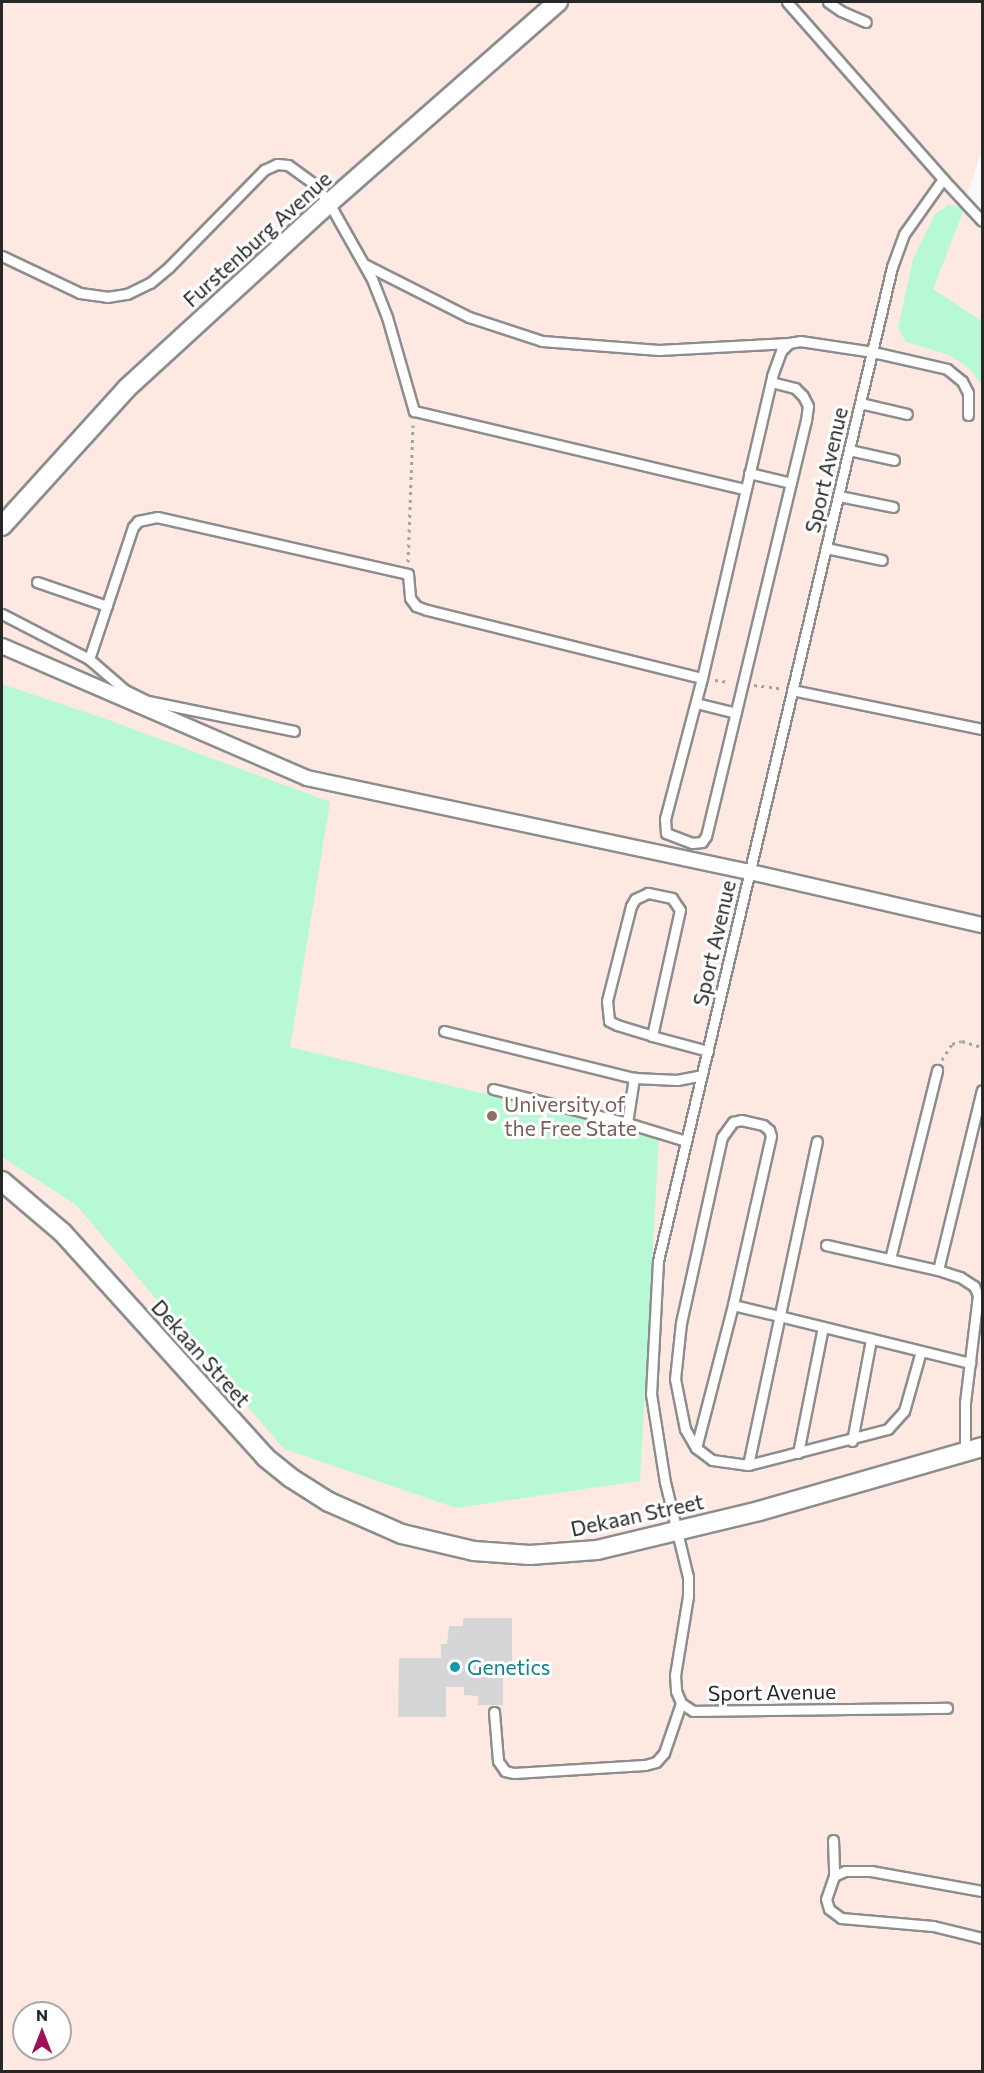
<!DOCTYPE html>
<html>
<head>
<meta charset="utf-8">
<style>
  body { margin:0 }
  #map { position:relative; width:984px; height:2073px; overflow:hidden; background:#f7f8fa; font-family:Commissioner,sans-serif }
  div>[style] { position:absolute }
  .education>* { inset:0; background:#fde9e1 }
  .green>* { inset:0; background:#b7f9d4 }
  .building>* { inset:0; background:#d6d6d8 }
  .path>* { height:3px; margin-top:-1.5px; transform-origin:0; background:repeating-linear-gradient(90deg,#a2a3a4 0 3px,transparent 0 7.5px) }
  .roads { filter:drop-shadow(2px 0 #8c8d8e) drop-shadow(-2px 0 #8c8d8e) drop-shadow(0 2px #8c8d8e) drop-shadow(0 -2px #8c8d8e) }
  .service>* { height:9px; margin:-4.5px; padding:0 4.5px; transform-origin:4.5px; border-radius:4.5px; background:#fff }
  .pedestrian>* { height:14px; margin:-7px; padding:0 7px; transform-origin:7px; border-radius:7px; background:#fff }
  .minor>* { height:18px; margin:-9px; padding:0 9px; transform-origin:9px; border-radius:9px; background:#fff }
  .dots>* { width:16px; height:16px; translate:-50% -50%; box-sizing:border-box; border:3px solid #fff; border-radius:50% }
  span { translate:-50% -50%; white-space:nowrap; text-align:center; line-height:1.15; -webkit-text-stroke:6px #fff; paint-order:stroke }
  .street-label { font-size:21px; color:#262727 }
  .education-label { font-size:21px; color:#785e54 }
  .left { translate:0 -50%; text-align:left }
  .culture-label { font-size:21px; color:#0d838f }
  .frame { position:absolute; inset:0; border:3px solid #262727; pointer-events:none }
  .north { position:absolute; left:12px; top:2001px; width:60px; height:60px; box-sizing:border-box; background:#fff; border:2px solid #a8a9a9; border-radius:50%; rotate:0deg; font-size:16px; font-weight:700; line-height:24px; text-align:center; color:#262727 }
  .north::after { content:''; display:block; margin:auto; width:21px; height:27px; background:#9f115b; clip-path:polygon(50% 0,100% 100%,50% 72%,0 100%) }
</style>
</head>
<body>
<div id="map">
  <div class="education">
    <i style="clip-path:polygon(evenodd,2px 2px,982px 2px,982px 149px,967px 195px,982px 218px,982px 2071px,7px 2072px,2px 2061px,2px 2px,24px 2013px,60px 2013px,60px 2049px,24px 2049px,24px 2013px)"></i>
  </div>
  <div class="green">
    <i style="clip-path:polygon(948px 205px,965px 207px,933px 289px,982px 321px,982px 385px,969px 368px,949px 355px,906px 342px,898px 328px,913px 259px,935px 214px)"></i>
    <i style="clip-path:polygon(2px 684px,106px 719px,330px 802px,290px 1047px,659px 1136px,640px 1481px,456px 1508px,284px 1449px,76px 1205px,2px 1157px)"></i>
  </div>
  <div class="building">
    <i style="clip-path:polygon(463px 1618px,512px 1618px,512px 1676px,503px 1676px,503px 1705px,478px 1705px,478px 1696px,464px 1695px,464px 1687px,446px 1687px,446px 1717px,398px 1717px,399px 1658px,441px 1658px,441px 1644px,447px 1644px,449px 1626px,463px 1626px)"></i>
  </div>
  <div class="path">
    <i style="left:408px;top:562px;width:137px;rotate:-87.9deg"></i>
    <i style="left:715px;top:680px;width:15px;rotate:8deg"></i>
    <i style="left:754px;top:685px;width:26px;rotate:7deg"></i>
    <i style="left:942px;top:1060px;width:19px;rotate:-58deg"></i>
    <i style="left:952px;top:1044px;width:10px;rotate:-17deg"></i>
    <i style="left:962px;top:1041px;width:21px;rotate:17deg"></i>
  </div>
  <div class="roads">
    <div class="service">
      <i style="left:787px;top:2px;width:236px;rotate:48.6deg"></i>
      <i style="left:943px;top:179px;width:67px;rotate:125.3deg"></i>
      <i style="left:904px;top:234px;width:35px;rotate:110deg"></i>
      <i style="left:892px;top:267px;width:1021px;rotate:103.25deg"></i>
      <i style="left:658px;top:1261px;width:133px;rotate:93deg"></i>
      <i style="left:651px;top:1394px;width:89px;rotate:81deg"></i>
      <i style="left:665px;top:1482px;width:98px;rotate:76.4deg"></i>
      <i style="left:688px;top:1577px;width:19px;rotate:90deg"></i>
      <i style="left:688px;top:1596px;width:80px;rotate:99.3deg"></i>
      <i style="left:675px;top:1675px;width:16px;rotate:86deg"></i>
      <i style="left:676px;top:1691px;width:13px;rotate:67deg"></i>
      <i style="left:681px;top:1703px;width:14px;rotate:34deg"></i>
      <i style="left:693px;top:1711px;width:254px;rotate:-0.7deg"></i>
      <i style="left:828px;top:2px;width:16px;rotate:35deg"></i>
      <i style="left:841px;top:11px;width:27px;rotate:24deg"></i>
      <i style="left:943px;top:179px;width:57px;rotate:47.1deg"></i>
      <i style="left:2px;top:256px;width:86px;rotate:25.4deg"></i>
      <i style="left:80px;top:293px;width:27px;rotate:8deg"></i>
      <i style="left:107px;top:297px;width:20px;rotate:-9deg"></i>
      <i style="left:127px;top:294px;width:25px;rotate:-26deg"></i>
      <i style="left:150px;top:283px;width:25px;rotate:-40deg"></i>
      <i style="left:169px;top:267px;width:136px;rotate:-45.6deg"></i>
      <i style="left:264px;top:170px;width:14px;rotate:-25deg"></i>
      <i style="left:277px;top:164px;width:11px;rotate:5deg"></i>
      <i style="left:288px;top:165px;width:31px;rotate:36deg"></i>
      <i style="left:313px;top:183px;width:26px;rotate:51deg"></i>
      <i style="left:329px;top:203px;width:87px;rotate:60.5deg"></i>
      <i style="left:372px;top:279px;width:41px;rotate:68.5deg"></i>
      <i style="left:387px;top:317px;width:98px;rotate:74deg"></i>
      <i style="left:414px;top:411px;width:340px;rotate:13.3deg"></i>
      <i style="left:364px;top:264px;width:118px;rotate:26.8deg"></i>
      <i style="left:469px;top:317px;width:77px;rotate:18.2deg"></i>
      <i style="left:542px;top:341px;width:117px;rotate:4.4deg"></i>
      <i style="left:659px;top:350px;width:130px;rotate:-3.1deg"></i>
      <i style="left:771px;top:382px;width:25px;rotate:14deg"></i>
      <i style="left:795px;top:388px;width:11px;rotate:45deg"></i>
      <i style="left:803px;top:396px;width:11px;rotate:63deg"></i>
      <i style="left:808px;top:406px;width:14px;rotate:98deg"></i>
      <i style="left:806px;top:420px;width:428px;rotate:103.5deg"></i>
      <i style="left:706px;top:836px;width:7px;rotate:124deg"></i>
      <i style="left:702px;top:842px;width:10px;rotate:174deg"></i>
      <i style="left:692px;top:843px;width:28px;rotate:-159deg"></i>
      <i style="left:666px;top:833px;width:14px;rotate:-94deg"></i>
      <i style="left:665px;top:819px;width:146px;rotate:-75.3deg"></i>
      <i style="left:702px;top:678px;width:310px;rotate:-76.9deg"></i>
      <i style="left:772px;top:376px;width:27px;rotate:-70deg"></i>
      <i style="left:781px;top:351px;width:11px;rotate:-45deg"></i>
      <i style="left:789px;top:343px;width:11px;rotate:-10deg"></i>
      <i style="left:800px;top:341px;width:74px;rotate:8.6deg"></i>
      <i style="left:873px;top:352px;width:76px;rotate:12.9deg"></i>
      <i style="left:947px;top:369px;width:19px;rotate:39deg"></i>
      <i style="left:962px;top:381px;width:13px;rotate:63deg"></i>
      <i style="left:968px;top:393px;width:22px;rotate:90deg"></i>
      <i style="left:860px;top:403px;width:48px;rotate:13.2deg"></i>
      <i style="left:849px;top:450px;width:46px;rotate:12.5deg"></i>
      <i style="left:749px;top:473px;width:43px;rotate:13.4deg"></i>
      <i style="left:839px;top:496px;width:55px;rotate:11.5deg"></i>
      <i style="left:826px;top:548px;width:57px;rotate:12.1deg"></i>
      <i style="left:37px;top:582px;width:74px;rotate:18.9deg"></i>
      <i style="left:2px;top:614px;width:98px;rotate:27.3deg"></i>
      <i style="left:89px;top:659px;width:48px;rotate:40.7deg"></i>
      <i style="left:125px;top:690px;width:25px;rotate:26deg"></i>
      <i style="left:148px;top:701px;width:149px;rotate:11.6deg"></i>
      <i style="left:89px;top:659px;width:139px;rotate:-71.6deg"></i>
      <i style="left:133px;top:527px;width:8px;rotate:-50deg"></i>
      <i style="left:138px;top:521px;width:19px;rotate:-12deg"></i>
      <i style="left:157px;top:517px;width:257px;rotate:12.8deg"></i>
      <i style="left:408px;top:574px;width:24px;rotate:85deg"></i>
      <i style="left:410px;top:598px;width:10px;rotate:53deg"></i>
      <i style="left:416px;top:606px;width:12px;rotate:20deg"></i>
      <i style="left:427px;top:610px;width:283px;rotate:13.9deg"></i>
      <i style="left:792px;top:690px;width:194px;rotate:11.6deg"></i>
      <i style="left:696px;top:703px;width:41px;rotate:14deg"></i>
      <i style="left:444px;top:1031px;width:196px;rotate:13.9deg"></i>
      <i style="left:652px;top:1036px;width:129px;rotate:-77.5deg"></i>
      <i style="left:680px;top:910px;width:14px;rotate:-124deg"></i>
      <i style="left:672px;top:898px;width:25px;rotate:-168deg"></i>
      <i style="left:648px;top:893px;width:14px;rotate:155deg"></i>
      <i style="left:635px;top:899px;width:8px;rotate:120deg"></i>
      <i style="left:631px;top:906px;width:98px;rotate:104.2deg"></i>
      <i style="left:607px;top:1001px;width:20px;rotate:84deg"></i>
      <i style="left:609px;top:1021px;width:9px;rotate:27deg"></i>
      <i style="left:617px;top:1025px;width:37px;rotate:17deg"></i>
      <i style="left:652px;top:1036px;width:58px;rotate:15deg"></i>
      <i style="left:493px;top:1089px;width:138px;rotate:14.2deg"></i>
      <i style="left:686px;top:1141px;width:62px;rotate:-163deg"></i>
      <i style="left:627px;top:1123px;width:46px;rotate:-81.2deg"></i>
      <i style="left:634px;top:1078px;width:43px;rotate:2.7deg"></i>
      <i style="left:677px;top:1080px;width:25px;rotate:-11deg"></i>
      <i style="left:826px;top:1245px;width:115px;rotate:12.6deg"></i>
      <i style="left:938px;top:1270px;width:23px;rotate:18deg"></i>
      <i style="left:960px;top:1277px;width:17px;rotate:33deg"></i>
      <i style="left:974px;top:1286px;width:10px;rotate:66deg"></i>
      <i style="left:978px;top:1295px;width:109px;rotate:96.9deg"></i>
      <i style="left:965px;top:1403px;width:49px;rotate:90deg"></i>
      <i style="left:890px;top:1259px;width:195px;rotate:-76deg"></i>
      <i style="left:938px;top:1270px;width:185px;rotate:-76.3deg"></i>
      <i style="left:921px;top:1351px;width:62px;rotate:105.8deg"></i>
      <i style="left:904px;top:1411px;width:24px;rotate:132deg"></i>
      <i style="left:888px;top:1429px;width:145px;rotate:165.6deg"></i>
      <i style="left:748px;top:1465px;width:36px;rotate:-172deg"></i>
      <i style="left:712px;top:1460px;width:20px;rotate:-143deg"></i>
      <i style="left:696px;top:1448px;width:22px;rotate:-120deg"></i>
      <i style="left:685px;top:1429px;width:51px;rotate:-101.3deg"></i>
      <i style="left:675px;top:1379px;width:56px;rotate:-83.9deg"></i>
      <i style="left:681px;top:1323px;width:190px;rotate:-77.6deg"></i>
      <i style="left:722px;top:1137px;width:19px;rotate:-54deg"></i>
      <i style="left:733px;top:1122px;width:8px;rotate:-14deg"></i>
      <i style="left:741px;top:1120px;width:23px;rotate:13deg"></i>
      <i style="left:763px;top:1125px;width:8px;rotate:40deg"></i>
      <i style="left:769px;top:1130px;width:6px;rotate:72deg"></i>
      <i style="left:771px;top:1136px;width:173px;rotate:102.7deg"></i>
      <i style="left:733px;top:1305px;width:47px;rotate:13.4deg"></i>
      <i style="left:779px;top:1316px;width:197px;rotate:13.8deg"></i>
      <i style="left:852px;top:1441px;width:104px;rotate:-79.4deg"></i>
      <i style="left:696px;top:1448px;width:148px;rotate:-75.5deg"></i>
      <i style="left:798px;top:1453px;width:128px;rotate:-78.8deg"></i>
      <i style="left:748px;top:1465px;width:331px;rotate:-78deg"></i>
      <i style="left:494px;top:1712px;width:49px;rotate:85.3deg"></i>
      <i style="left:498px;top:1761px;width:12px;rotate:55deg"></i>
      <i style="left:505px;top:1771px;width:9px;rotate:13deg"></i>
      <i style="left:514px;top:1773px;width:131px;rotate:-3.5deg"></i>
      <i style="left:645px;top:1765px;width:11px;rotate:-15deg"></i>
      <i style="left:656px;top:1762px;width:12px;rotate:-48deg"></i>
      <i style="left:664px;top:1753px;width:53px;rotate:-71.2deg"></i>
      <i style="left:833px;top:1840px;width:36px;rotate:88deg"></i>
      <i style="left:982px;top:1891px;width:113px;rotate:-169.8deg"></i>
      <i style="left:871px;top:1871px;width:26px;rotate:180deg"></i>
      <i style="left:845px;top:1871px;width:12px;rotate:156deg"></i>
      <i style="left:834px;top:1876px;width:24px;rotate:109deg"></i>
      <i style="left:826px;top:1899px;width:10px;rotate:73deg"></i>
      <i style="left:829px;top:1909px;width:15px;rotate:37deg"></i>
      <i style="left:841px;top:1918px;width:92px;rotate:5deg"></i>
      <i style="left:933px;top:1926px;width:50px;rotate:13.8deg"></i>
    </div>
    <div class="pedestrian">
      <i style="left:2px;top:646px;width:332px;rotate:23.4deg"></i>
      <i style="left:307px;top:778px;width:453px;rotate:12deg"></i>
      <i style="left:750px;top:872px;width:238px;rotate:12.9deg"></i>
    </div>
    <div class="minor">
      <i style="left:2px;top:526px;width:186px;rotate:-47.8deg"></i>
      <i style="left:127px;top:388px;width:274px;rotate:-42.5deg"></i>
      <i style="left:329px;top:203px;width:305px;rotate:-41.3deg"></i>
      <i style="left:2px;top:1181px;width:79px;rotate:40.4deg"></i>
      <i style="left:62px;top:1232px;width:303px;rotate:47.9deg"></i>
      <i style="left:265px;top:1457px;width:33px;rotate:39deg"></i>
      <i style="left:291px;top:1478px;width:45px;rotate:32.3deg"></i>
      <i style="left:329px;top:1502px;width:80px;rotate:23.7deg"></i>
      <i style="left:402px;top:1534px;width:74px;rotate:13.3deg"></i>
      <i style="left:474px;top:1551px;width:56px;rotate:4.1deg"></i>
      <i style="left:530px;top:1555px;width:67px;rotate:-4.3deg"></i>
      <i style="left:597px;top:1550px;width:167px;rotate:-13.5deg"></i>
      <i style="left:759px;top:1511px;width:232px;rotate:-16deg"></i>
    </div>
  </div>
  <div class="dots">
    <i style="left:492px;top:1116px;background:#8d6e63"></i>
    <i style="left:455px;top:1667px;background:#0f9aa8"></i>
  </div>
  <div class="street-label">
    <span style="left:257px;top:239px;rotate:-42deg">Furstenburg Avenue</span>
    <span style="left:826px;top:470px;rotate:-77deg">Sport Avenue</span>
    <span style="left:714px;top:943px;rotate:-77deg">Sport Avenue</span>
    <span style="left:201px;top:1353px;rotate:48deg">Dekaan Street</span>
    <span style="left:637px;top:1515px;rotate:-12deg">Dekaan Street</span>
    <span style="left:772px;top:1692px;rotate:-1deg">Sport Avenue</span>
  </div>
  <div class="education-label">
    <span class="left" style="left:504px;top:1116px">University of<br>the Free State</span>
  </div>
  <div class="culture-label">
    <span class="left" style="left:467px;top:1667px">Genetics</span>
  </div>
  <div class="frame"></div>
  <div class="north">N</div>
</div>
</body>
</html>
